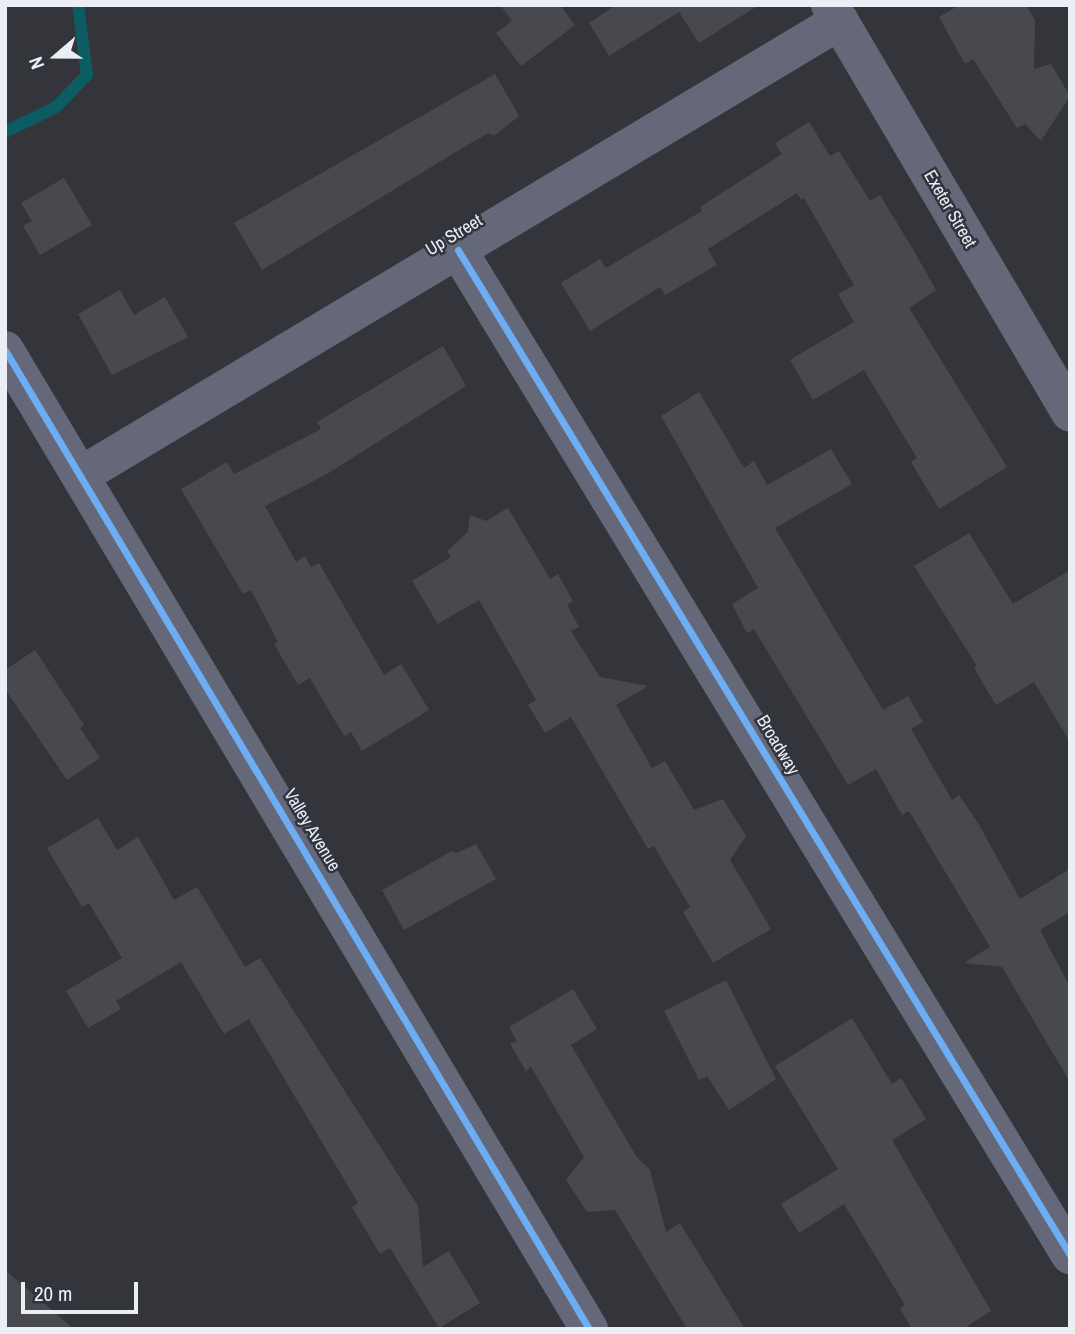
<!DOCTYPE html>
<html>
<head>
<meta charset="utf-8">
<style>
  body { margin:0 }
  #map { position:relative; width:1075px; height:1334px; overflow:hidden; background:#34353a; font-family:"Archivo Narrow",sans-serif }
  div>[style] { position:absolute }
  .stream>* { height:12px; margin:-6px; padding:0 6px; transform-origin:6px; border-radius:6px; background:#0c5c64 }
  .building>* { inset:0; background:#48494e }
  .minor>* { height:38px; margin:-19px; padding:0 19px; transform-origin:19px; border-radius:19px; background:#656878 }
  .cycleway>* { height:7px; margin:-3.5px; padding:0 3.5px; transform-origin:3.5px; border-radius:3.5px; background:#6dadf4 }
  span { translate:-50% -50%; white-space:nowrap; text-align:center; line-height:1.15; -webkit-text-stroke:5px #30343e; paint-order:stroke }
  .street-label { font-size:18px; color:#ebeef5 }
  .frame { position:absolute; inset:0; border:7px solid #ebeef5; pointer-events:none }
  .north { position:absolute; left:21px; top:21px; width:70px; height:70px; -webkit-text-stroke:5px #30343e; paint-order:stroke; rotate:250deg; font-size:19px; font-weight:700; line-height:28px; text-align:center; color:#ebeef5 }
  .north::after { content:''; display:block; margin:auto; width:24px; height:32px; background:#ebeef5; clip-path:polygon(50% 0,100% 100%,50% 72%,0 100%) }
  .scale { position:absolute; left:21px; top:1282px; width:117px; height:32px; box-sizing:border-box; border:4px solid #ebeef5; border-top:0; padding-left:9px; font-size:21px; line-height:24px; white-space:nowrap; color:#ebeef5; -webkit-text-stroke:5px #30343e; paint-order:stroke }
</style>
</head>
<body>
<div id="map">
  <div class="stream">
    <i style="left:5px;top:132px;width:57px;rotate:-26.1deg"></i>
    <i style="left:56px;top:107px;width:45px;rotate:-45.9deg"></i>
    <i style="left:87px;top:75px;width:71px;rotate:-97.3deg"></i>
  </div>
  <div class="building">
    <i style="clip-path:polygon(500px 5px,560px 5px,575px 25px,521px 66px,496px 33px,512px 21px)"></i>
    <i style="clip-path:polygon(616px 5px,759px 5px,699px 43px,679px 12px,609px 56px,589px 23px)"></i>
    <i style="clip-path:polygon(959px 5px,1026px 5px,1035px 20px,1034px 69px,1051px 64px,1070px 96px,1041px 141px,1025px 124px,1017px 128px,973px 59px,965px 64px,939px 17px)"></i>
    <i style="clip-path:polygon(495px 74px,519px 116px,494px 136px,489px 133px,469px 144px,262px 270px,234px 223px)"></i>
    <i style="clip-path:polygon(809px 122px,830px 156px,839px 151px,870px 201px,880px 195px,914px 251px,936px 290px,909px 308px,1007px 467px,939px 509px,911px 462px,917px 458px,864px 370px,813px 400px,790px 360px,854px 322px,838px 294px,854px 285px,804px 198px,801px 200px,797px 193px,708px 249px,717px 265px,665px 295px,660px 287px,590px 331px,561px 283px,600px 259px,606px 268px,702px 211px,700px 207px,782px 154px,775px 143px)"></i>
    <i style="clip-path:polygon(64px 178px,92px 225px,40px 255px,23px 226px,32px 221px,21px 203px)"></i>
    <i style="clip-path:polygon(120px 290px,134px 315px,165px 297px,188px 337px,112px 375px,78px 314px)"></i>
    <i style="clip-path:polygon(443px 346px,466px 386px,327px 474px,265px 506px,296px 562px,305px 556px,311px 567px,319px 563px,384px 675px,401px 664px,429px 710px,362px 751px,351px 732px,344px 736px,310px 678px,298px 685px,274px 644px,278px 642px,251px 590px,243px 594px,181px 489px,227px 462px,234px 474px,321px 429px,317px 422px)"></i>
    <i style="clip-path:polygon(699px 392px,744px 468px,754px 461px,767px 485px,831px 449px,852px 484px,775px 528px,883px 710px,908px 696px,923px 722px,911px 729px,952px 800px,959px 795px,978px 823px,1020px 899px,1070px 869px,1070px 912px,1040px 930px,1070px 987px,1070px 1082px,1002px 967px,964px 963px,990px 947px,909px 811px,902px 815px,876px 769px,848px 785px,754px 629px,747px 633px,732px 604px,758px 588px,661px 416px)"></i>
    <i style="clip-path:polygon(508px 508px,550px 579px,558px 574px,573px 601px,567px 605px,579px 627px,571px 631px,600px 677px,648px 686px,616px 705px,652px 768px,665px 761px,694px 810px,723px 799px,746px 836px,730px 860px,771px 929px,713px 963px,683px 912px,690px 907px,654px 846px,648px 849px,571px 717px,545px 733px,528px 705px,536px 700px,479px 600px,438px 624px,412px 581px,451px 557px,447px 551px,468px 532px,470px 515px,486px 521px)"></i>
    <i style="clip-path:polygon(969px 533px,1013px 604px,1070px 570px,1070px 742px,1034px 682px,996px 705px,974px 668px,977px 666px,914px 566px)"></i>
    <i style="clip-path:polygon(35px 650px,84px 725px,80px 728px,100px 758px,67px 780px,5px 689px,5px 670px)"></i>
    <i style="clip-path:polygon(98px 818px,117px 850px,138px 837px,174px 900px,197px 887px,245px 967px,260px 958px,418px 1206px,423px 1267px,449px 1251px,480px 1303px,439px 1328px,390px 1248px,380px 1254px,352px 1207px,358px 1203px,249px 1019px,224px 1034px,181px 962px,116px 1001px,121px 1009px,88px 1028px,66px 991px,122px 958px,89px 903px,82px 907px,47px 848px)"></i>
    <i style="clip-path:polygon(476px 844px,496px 879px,404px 930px,382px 890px,452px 851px,457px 853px)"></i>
    <i style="clip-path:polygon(726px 980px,776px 1079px,729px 1110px,707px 1076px,699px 1080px,664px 1011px)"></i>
    <i style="clip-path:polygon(573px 989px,597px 1029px,571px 1045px,636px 1156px,650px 1170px,666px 1232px,680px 1223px,745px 1329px,687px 1329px,615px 1210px,587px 1212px,566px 1180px,584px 1157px,531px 1067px,526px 1071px,510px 1044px,517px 1041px,509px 1027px)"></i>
    <i style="clip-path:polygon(852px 1018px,892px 1084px,901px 1078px,926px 1119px,892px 1140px,991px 1311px,963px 1329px,912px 1329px,900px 1309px,905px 1305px,844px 1204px,799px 1233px,781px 1204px,838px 1169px,775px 1066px)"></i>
    <i style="clip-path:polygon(5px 1270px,74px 1329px,5px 1329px)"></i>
  </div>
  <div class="minor">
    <i style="left:830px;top:5px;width:473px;rotate:59.5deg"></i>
    <i style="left:458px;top:250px;width:1177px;rotate:58.66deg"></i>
    <i style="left:5px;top:350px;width:1140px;rotate:59.18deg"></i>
    <i style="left:83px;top:474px;width:882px;rotate:-30.9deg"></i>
  </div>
  <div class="cycleway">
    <i style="left:458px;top:250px;width:1177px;rotate:58.66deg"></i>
    <i style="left:5px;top:350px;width:1140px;rotate:59.18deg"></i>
  </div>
  <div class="street-label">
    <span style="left:950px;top:209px;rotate:60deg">Exeter Street</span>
    <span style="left:454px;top:235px;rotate:-31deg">Up Street</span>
    <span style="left:778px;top:745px;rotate:59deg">Broadway</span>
    <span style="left:312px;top:830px;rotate:59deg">Valley Avenue</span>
  </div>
  <div class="frame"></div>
  <div class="north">N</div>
  <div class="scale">20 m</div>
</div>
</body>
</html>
